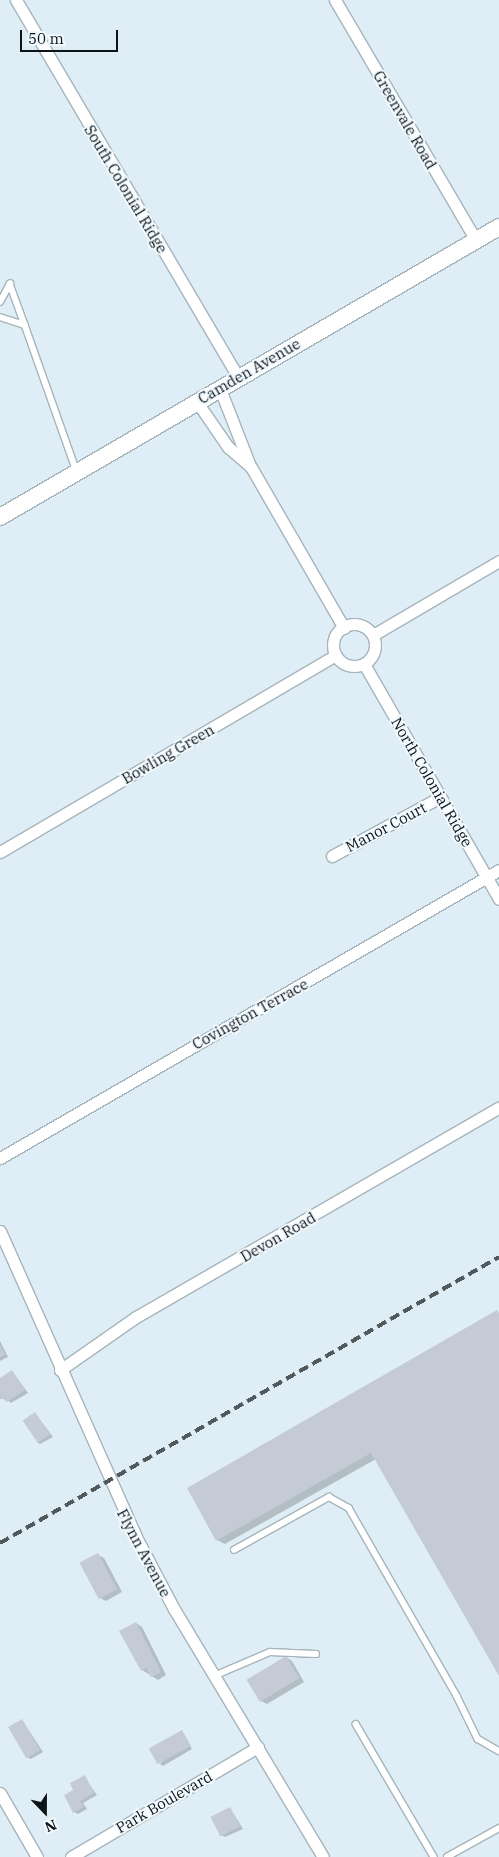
<!DOCTYPE html>
<html>
<head>
<meta charset="utf-8">
<style>
  body { margin:0 }
  #map { position:relative; width:499px; height:1857px; overflow:hidden; background:#dfeef6; font-family:"IBM Plex Serif",serif }
  div>[style] { position:absolute }
  .shadow>* { inset:0; background:#0003 }
  .building>* { inset:0; background:#c4cbd7; transform-origin:0 0 }
  .roads { filter:drop-shadow(1px 0 #a6b4bb) drop-shadow(-1px 0 #a6b4bb) drop-shadow(0 1px #a6b4bb) drop-shadow(0 -1px #a6b4bb) }
  .lane>* { height:5.5px; margin:-2.75px; padding:0 2.75px; transform-origin:2.75px; border-radius:2.75px; background:#fff }
  .street>* { height:11px; margin:-5.5px; padding:0 5.5px; transform-origin:5.5px; border-radius:5.5px; background:#fff }
  .street>.ring { margin:-5.5px; padding:0; box-sizing:content-box; background:none; border:11px solid #fff; border-radius:50% }
  .secondary>* { height:16px; margin:-8px; padding:0 8px; transform-origin:8px; border-radius:8px; background:#fff }
  .rail>* { height:4px; margin-top:-2px; transform-origin:0; background:repeating-linear-gradient(90deg,#51595d 0 10px,transparent 0 15px) }
  span { translate:-50% -50%; white-space:nowrap; text-align:center; line-height:1.15; -webkit-text-stroke:4px #f1faff; paint-order:stroke }
  .street-label { font-size:15px; color:#0e1315 }
  .north { position:absolute; left:20px; top:1787px; width:50px; height:50px; -webkit-text-stroke:4px #f1faff; paint-order:stroke; rotate:158deg; font-size:14px; font-weight:700; line-height:20px; text-align:center; color:#0e1315 }
  .north::after { content:''; display:block; margin:auto; width:18px; height:22px; background:#0e1315; clip-path:polygon(50% 0,100% 100%,50% 72%,0 100%) }
  .scale { position:absolute; left:20px; top:30px; width:98px; height:22px; box-sizing:border-box; border:2px solid #0e1315; border-top:0; padding-left:6px; font-size:15px; line-height:18px; white-space:nowrap; color:#0e1315; -webkit-text-stroke:4px #f1faff; paint-order:stroke }
</style>
</head>
<body>
<div id="map">
  <div class="shadow">
    <i style="clip-path:polygon(497px 1312px,499px 1313px,499px 1673px,376px 1459px,225px 1544px,217px 1540px)"></i>
    <i style="clip-path:polygon(0 1341px,8px 1357px,0 1361px)"></i>
    <i style="clip-path:polygon(12px 1371px,28px 1393px,11px 1403px,5px 1398px,0 1399px,0 1379px)"></i>
    <i style="clip-path:polygon(35px 1413px,53px 1437px,40px 1444px,37px 1442px)"></i>
    <i style="clip-path:polygon(98px 1555px,104px 1558px,122px 1592px,106px 1601px,100px 1598px)"></i>
    <i style="clip-path:polygon(136px 1623px,142px 1627px,166px 1675px,158px 1680px,142px 1670px)"></i>
    <i style="clip-path:polygon(286px 1657px,292px 1661px,304px 1682px,267px 1704px,261px 1701px)"></i>
    <i style="clip-path:polygon(22px 1720px,43px 1752px,31px 1759px,27px 1757px)"></i>
    <i style="clip-path:polygon(182px 1731px,192px 1749px,163px 1766px,160px 1764px)"></i>
    <i style="clip-path:polygon(84px 1777px,97px 1795px,83px 1803px,87px 1809px,78px 1814px,74px 1812px,75px 1790px)"></i>
    <i style="clip-path:polygon(230px 1808px,243px 1829px,225px 1837px,221px 1835px)"></i>
  </div>
  <div class="building">
    <i style="clip-path:polygon(497px 1310px,499px 1313px,499px 1676px,371px 1453px,216px 1541px,187px 1488px)"></i>
    <i style="clip-path:polygon(0 1345px,5px 1355px,0 1357px)"></i>
    <i style="clip-path:polygon(12px 1370px,25px 1390px,7px 1402px,0 1397px,0 1378px)"></i>
    <i style="left:35px;top:1412px;width:27px;height:15px;rotate:56deg"></i>
    <i style="left:98px;top:1553px;width:41px;height:21px;rotate:62deg"></i>
    <i style="clip-path:polygon(136px 1622px,161px 1672px,151px 1677px,146px 1668px,141px 1671px,119px 1631px)"></i>
    <i style="left:286px;top:1656px;width:26px;height:46px;rotate:59deg"></i>
    <i style="left:22px;top:1719px;width:36px;height:16px;rotate:60deg"></i>
    <i style="left:182px;top:1730px;width:18px;height:38px;rotate:61deg"></i>
    <i style="clip-path:polygon(85px 1775px,94px 1793px,80px 1801px,84px 1807px,73px 1813px,64px 1795px,73px 1790px,70px 1783px)"></i>
    <i style="left:230px;top:1807px;width:22px;height:22px;rotate:63deg"></i>
  </div>
  <div class="roads">
    <div class="lane">
      <i style="left:0;top:302px;width:21px;rotate:-61deg"></i>
      <i style="left:10px;top:284px;width:44px;rotate:69.9deg"></i>
      <i style="left:0;top:317px;width:26px;rotate:18deg"></i>
      <i style="left:25px;top:325px;width:156px;rotate:70.5deg"></i>
      <i style="left:234px;top:1550px;width:109px;rotate:-29.2deg"></i>
      <i style="left:329px;top:1497px;width:23px;rotate:29deg"></i>
      <i style="left:349px;top:1508px;width:217px;rotate:60.1deg"></i>
      <i style="left:457px;top:1696px;width:48px;rotate:64deg"></i>
      <i style="left:478px;top:1739px;width:24px;rotate:30deg"></i>
      <i style="left:214px;top:1676px;width:61px;rotate:-23.2deg"></i>
      <i style="left:270px;top:1652px;width:46px;rotate:2.5deg"></i>
      <i style="left:356px;top:1724px;width:154px;rotate:59.6deg"></i>
      <i style="left:447px;top:1857px;width:60px;rotate:-29.1deg"></i>
    </div>
    <div class="street">
      <i style="left:16px;top:0;width:439px;rotate:59.5deg"></i>
      <i style="left:335px;top:0;width:278px;rotate:59.6deg"></i>
      <i style="left:220px;top:389px;width:83px;rotate:68.7deg"></i>
      <i style="left:197px;top:402px;width:55px;rotate:55.4deg"></i>
      <i style="left:228px;top:447px;width:30px;rotate:41deg"></i>
      <i style="left:251px;top:467px;width:186px;rotate:60deg"></i>
      <i class="ring" style="left:333px;top:624px;width:31px;height:31px"></i>
      <i style="left:373px;top:635px;width:146px;rotate:-30.4deg"></i>
      <i style="left:364px;top:664px;width:271px;rotate:60.1deg"></i>
      <i style="left:0;top:852px;width:389px;rotate:-30.4deg"></i>
      <i style="left:332px;top:856px;width:123px;rotate:-28.6deg"></i>
      <i style="left:0;top:1158px;width:576px;rotate:-29.99deg"></i>
      <i style="left:0;top:1231px;width:335px;rotate:66deg"></i>
      <i style="left:136px;top:1537px;width:81px;rotate:62.2deg"></i>
      <i style="left:174px;top:1609px;width:289px;rotate:59deg"></i>
      <i style="left:60px;top:1370px;width:93px;rotate:-34.9deg"></i>
      <i style="left:136px;top:1317px;width:419px;rotate:-30deg"></i>
      <i style="left:0;top:1793px;width:74px;rotate:60deg"></i>
      <i style="left:71px;top:1857px;width:217px;rotate:-30.5deg"></i>
    </div>
    <div class="secondary">
      <i style="left:0;top:517px;width:577px;rotate:-30.16deg"></i>
    </div>
  </div>
  <div class="rail">
    <i style="left:0;top:1543px;width:575px;rotate:-29.82deg"></i>
  </div>
  <div class="street-label">
    <span style="left:405px;top:120px;rotate:60deg">Greenvale Road</span>
    <span style="left:126px;top:189px;rotate:59deg">South Colonial Ridge</span>
    <span style="left:249px;top:371px;rotate:-30deg">Camden Avenue</span>
    <span style="left:168px;top:754px;rotate:-30deg">Bowling Green</span>
    <span style="left:432px;top:782px;rotate:60deg">North Colonial Ridge</span>
    <span style="left:386px;top:827px;rotate:-28deg">Manor Court</span>
    <span style="left:250px;top:1014px;rotate:-29deg">Covington Terrace</span>
    <span style="left:278px;top:1237px;rotate:-30deg">Devon Road</span>
    <span style="left:144px;top:1553px;rotate:62deg">Flynn Avenue</span>
    <span style="left:164px;top:1802px;rotate:-30deg">Park Boulevard</span>
  </div>
  <div class="north">N</div>
  <div class="scale">50 m</div>
</div>
</body>
</html>
